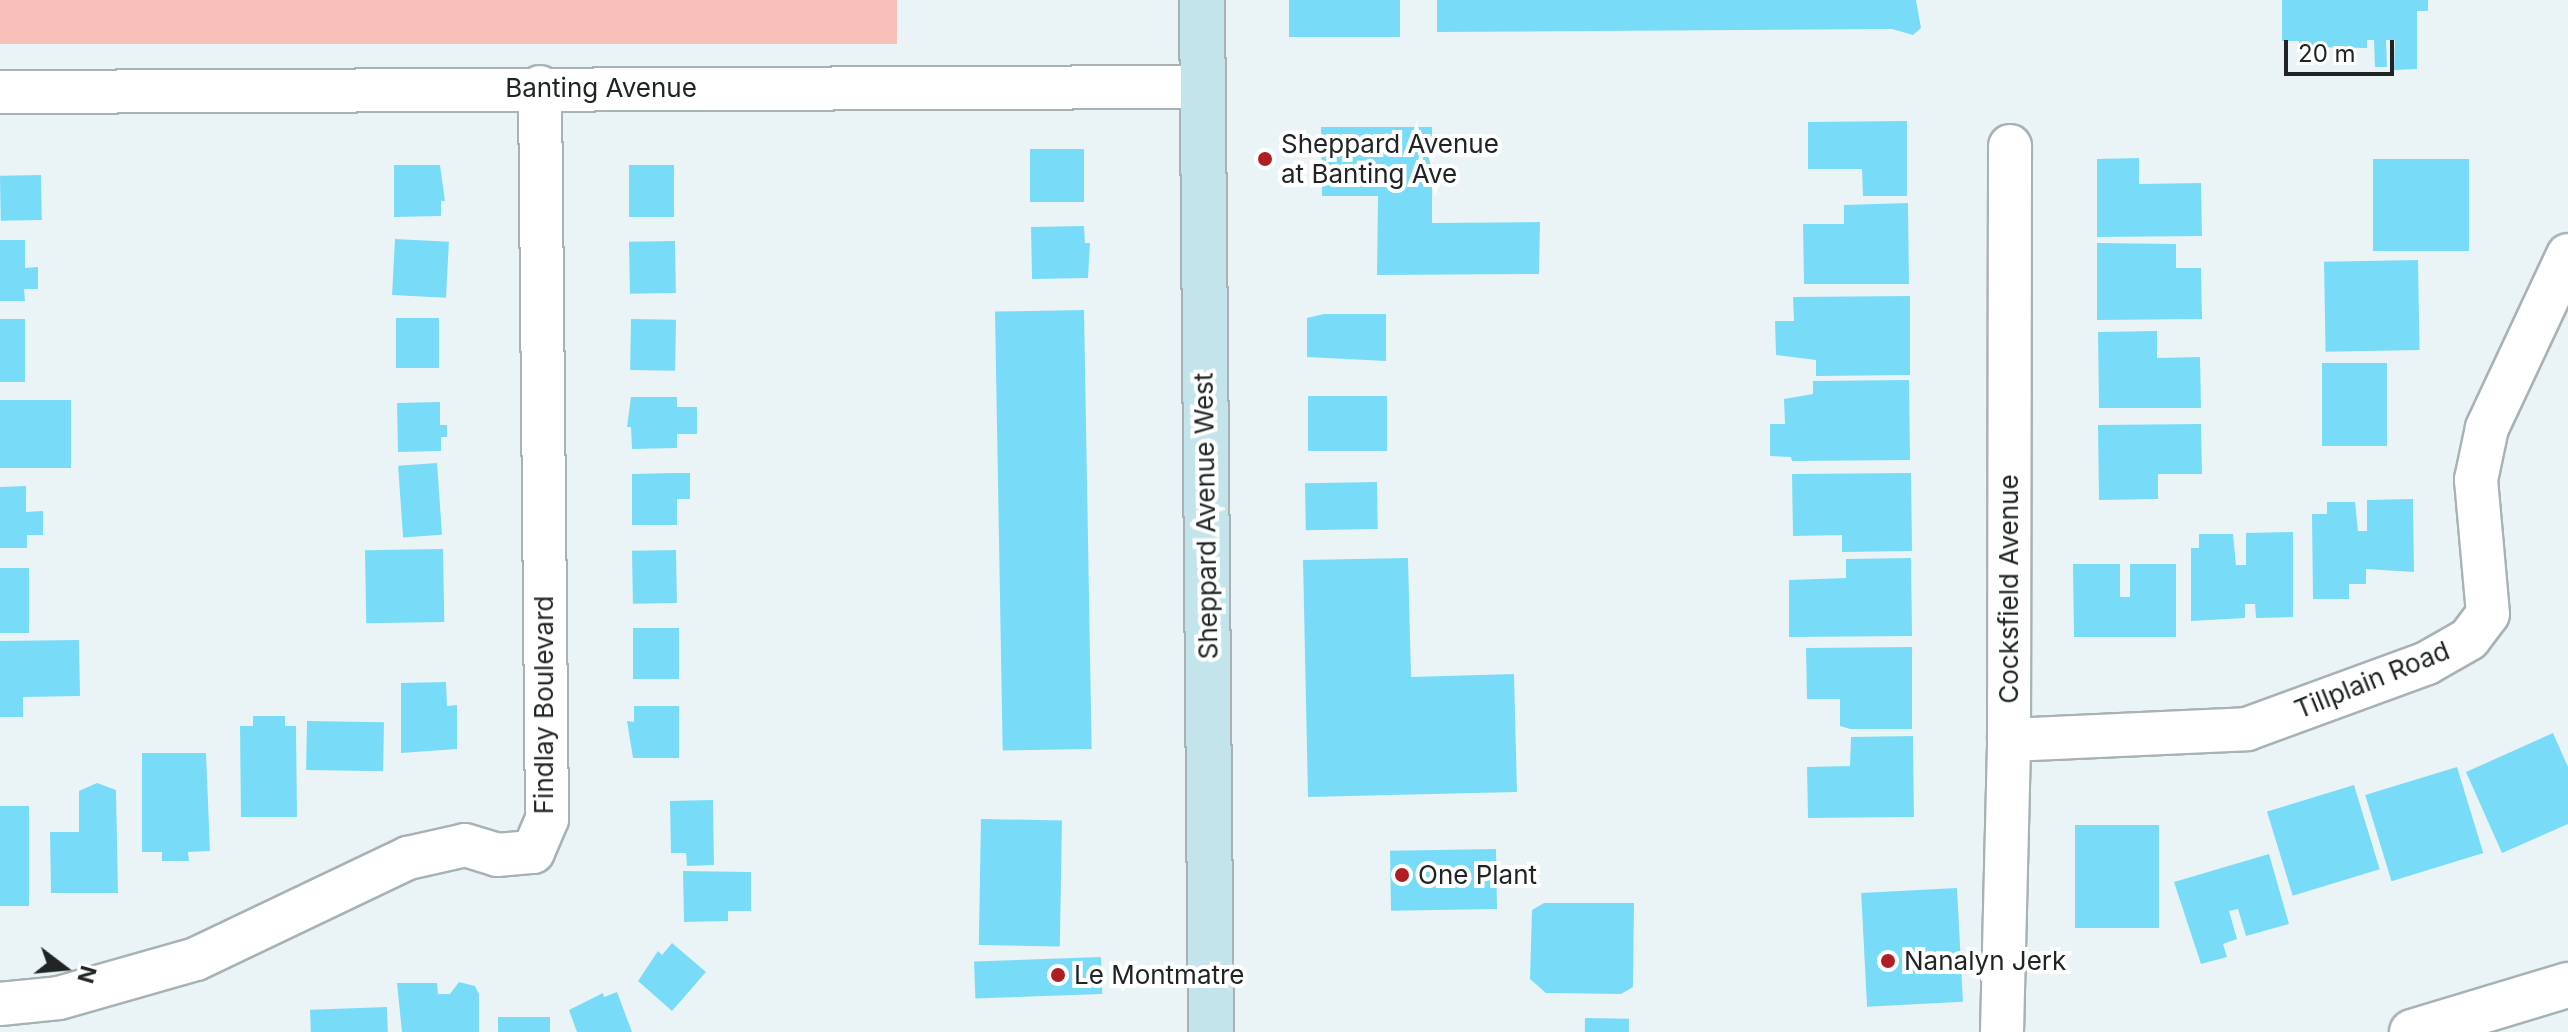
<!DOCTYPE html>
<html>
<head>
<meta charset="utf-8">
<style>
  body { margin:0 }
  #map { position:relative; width:2568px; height:1032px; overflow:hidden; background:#eaf4f7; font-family:Inter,sans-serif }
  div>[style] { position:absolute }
  .green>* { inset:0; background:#f9bfb9; transform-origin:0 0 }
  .building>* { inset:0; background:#78dcf8; transform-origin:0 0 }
  .roads { filter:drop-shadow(2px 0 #a8b2b5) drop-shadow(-2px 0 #a8b2b5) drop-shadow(0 2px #a8b2b5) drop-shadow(0 -2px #a8b2b5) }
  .minor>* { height:42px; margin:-21px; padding:0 21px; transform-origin:21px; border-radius:21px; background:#fff }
  .tertiary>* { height:44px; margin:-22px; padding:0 22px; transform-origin:22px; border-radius:22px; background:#fff }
  .secondary>* { height:44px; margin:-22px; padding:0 22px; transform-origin:22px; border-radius:22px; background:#c4e4ec }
  .dots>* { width:22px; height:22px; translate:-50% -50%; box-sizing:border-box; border:4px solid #fff; border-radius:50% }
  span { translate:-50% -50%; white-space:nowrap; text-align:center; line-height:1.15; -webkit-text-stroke:8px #fff; paint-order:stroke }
  .street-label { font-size:26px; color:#202425 }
  .poi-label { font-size:26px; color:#202425 }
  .left { translate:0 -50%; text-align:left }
  .north { position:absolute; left:24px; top:928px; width:80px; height:80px; -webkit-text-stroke:6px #fff; paint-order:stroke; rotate:106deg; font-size:22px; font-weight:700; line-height:32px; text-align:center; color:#202425 }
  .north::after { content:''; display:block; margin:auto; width:28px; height:36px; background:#202425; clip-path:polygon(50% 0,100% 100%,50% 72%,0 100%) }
  .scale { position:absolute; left:2284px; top:40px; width:110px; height:36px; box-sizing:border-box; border:4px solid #202425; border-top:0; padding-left:10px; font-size:24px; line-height:28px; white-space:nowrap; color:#202425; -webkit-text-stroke:6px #fff; paint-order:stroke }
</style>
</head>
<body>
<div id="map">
  <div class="green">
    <i style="left:0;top:0;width:897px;height:44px"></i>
  </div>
  <div class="building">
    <i style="left:1289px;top:0;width:111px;height:37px"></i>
    <i style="clip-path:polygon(1437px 0,1916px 0,1921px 28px,1913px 35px,1892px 29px,1437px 32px)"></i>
    <i style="clip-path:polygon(2282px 0,2428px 0,2428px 11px,2417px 11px,2417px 69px,2394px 70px,2395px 40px,2386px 40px,2387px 67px,2375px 67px,2374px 40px,2367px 40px,2367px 48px,2299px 47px,2299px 41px,2282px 41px)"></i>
    <i style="clip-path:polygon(1907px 121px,1907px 196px,1863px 196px,1862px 169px,1808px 169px,1808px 122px)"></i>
    <i style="clip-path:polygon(1321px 127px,1432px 127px,1432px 223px,1540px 222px,1539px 274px,1377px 275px,1378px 196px,1322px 196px)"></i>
    <i style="left:1030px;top:149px;width:54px;height:53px"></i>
    <i style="clip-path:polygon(2139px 158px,2139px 184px,2201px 183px,2202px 236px,2097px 237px,2097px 159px)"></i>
    <i style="left:2373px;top:159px;width:96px;height:92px"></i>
    <i style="clip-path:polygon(394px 165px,440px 165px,445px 201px,441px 201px,441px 216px,394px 217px)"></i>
    <i style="left:629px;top:165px;width:45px;height:52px"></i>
    <i style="left:41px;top:175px;width:45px;height:41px;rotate:89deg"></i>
    <i style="clip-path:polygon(1908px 203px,1909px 284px,1804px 284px,1803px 224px,1844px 224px,1844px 205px)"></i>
    <i style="clip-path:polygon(1084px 226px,1085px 243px,1090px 243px,1088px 278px,1032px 279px,1031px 227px)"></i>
    <i style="left:395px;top:239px;width:54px;height:56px;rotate:3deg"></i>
    <i style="clip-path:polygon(0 240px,25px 240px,25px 268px,38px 267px,38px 289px,24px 289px,25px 301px,0 301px)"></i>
    <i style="left:675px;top:241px;width:52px;height:46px;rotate:89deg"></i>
    <i style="clip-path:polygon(2097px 243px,2176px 244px,2176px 268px,2201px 268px,2202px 319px,2097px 320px)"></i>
    <i style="left:2418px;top:260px;width:90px;height:94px;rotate:89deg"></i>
    <i style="clip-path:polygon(1910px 296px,1910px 375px,1816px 376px,1816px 360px,1776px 355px,1775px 321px,1794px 321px,1793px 297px)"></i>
    <i style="left:1084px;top:310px;width:439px;height:89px;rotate:89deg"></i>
    <i style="clip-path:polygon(1324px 314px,1386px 314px,1386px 361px,1307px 357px,1307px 318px)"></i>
    <i style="left:396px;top:318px;width:43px;height:50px"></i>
    <i style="left:0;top:319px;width:25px;height:63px"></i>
    <i style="left:631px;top:319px;width:45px;height:51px;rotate:1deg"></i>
    <i style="clip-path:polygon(2157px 331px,2157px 358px,2200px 357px,2201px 408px,2099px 408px,2098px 332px)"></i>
    <i style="left:2322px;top:363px;width:65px;height:83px"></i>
    <i style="clip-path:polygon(1909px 380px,1910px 460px,1792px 461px,1791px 457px,1770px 456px,1770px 424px,1785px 424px,1784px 399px,1813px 394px,1813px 381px)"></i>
    <i style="left:1387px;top:396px;width:55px;height:79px;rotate:90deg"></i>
    <i style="clip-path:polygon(631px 397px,677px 397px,677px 407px,697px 407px,697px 434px,677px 434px,677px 448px,632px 449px,631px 427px,627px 427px)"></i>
    <i style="left:0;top:400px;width:71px;height:68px"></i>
    <i style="clip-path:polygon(440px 402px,440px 425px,447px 425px,447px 437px,441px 437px,441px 451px,398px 452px,397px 403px)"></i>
    <i style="clip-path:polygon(2201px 424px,2202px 474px,2158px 474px,2158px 499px,2099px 500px,2098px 425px)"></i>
    <i style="left:437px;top:463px;width:72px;height:39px;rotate:86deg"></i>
    <i style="clip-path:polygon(673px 473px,690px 473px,690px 499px,677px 499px,677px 525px,632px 525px,632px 474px)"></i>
    <i style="clip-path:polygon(1911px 473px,1912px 551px,1842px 552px,1842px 535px,1793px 536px,1792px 474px)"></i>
    <i style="left:1377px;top:482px;width:47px;height:72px;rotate:89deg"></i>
    <i style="clip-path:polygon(26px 486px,26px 512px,43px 511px,43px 535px,27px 535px,27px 548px,0 548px,0 487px)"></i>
    <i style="clip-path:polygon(2413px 499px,2414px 572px,2366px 569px,2366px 584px,2349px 584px,2349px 599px,2313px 599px,2312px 514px,2327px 514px,2327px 502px,2355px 502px,2358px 531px,2367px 531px,2367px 500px)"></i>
    <i style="clip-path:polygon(2293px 532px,2293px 617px,2256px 618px,2255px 604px,2245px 604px,2245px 618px,2191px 621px,2191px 548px,2199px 548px,2199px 534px,2233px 534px,2236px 565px,2246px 565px,2246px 533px)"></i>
    <i style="left:443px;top:549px;width:73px;height:78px;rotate:89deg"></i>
    <i style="left:676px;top:550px;width:53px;height:44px;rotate:89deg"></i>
    <i style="clip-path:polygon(1408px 558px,1411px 677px,1514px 674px,1517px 792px,1308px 797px,1303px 560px)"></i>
    <i style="clip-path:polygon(1911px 558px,1912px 636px,1789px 637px,1789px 580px,1846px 578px,1846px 559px)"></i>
    <i style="clip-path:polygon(2073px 564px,2120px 564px,2120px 597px,2130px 597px,2130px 564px,2176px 564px,2176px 637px,2074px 637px)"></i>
    <i style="left:29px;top:568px;width:65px;height:29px;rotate:90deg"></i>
    <i style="left:633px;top:628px;width:46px;height:51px"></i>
    <i style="clip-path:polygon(79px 640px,80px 696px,23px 697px,23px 717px,0 717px,0 641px)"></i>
    <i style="clip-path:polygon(1912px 647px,1912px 729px,1850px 729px,1840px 726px,1840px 699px,1807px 699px,1806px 648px)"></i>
    <i style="clip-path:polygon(446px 682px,447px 706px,457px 705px,457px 749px,401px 753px,401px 683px)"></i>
    <i style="clip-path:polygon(634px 706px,679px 706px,679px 758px,633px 758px,627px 721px,634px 722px)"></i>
    <i style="clip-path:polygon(253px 716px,285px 716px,285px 726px,296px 726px,297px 817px,241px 817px,240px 726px,253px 726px)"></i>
    <i style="left:307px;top:721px;width:77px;height:49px;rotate:1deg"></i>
    <i style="clip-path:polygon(2553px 733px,2568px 767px,2568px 824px,2502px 853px,2466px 772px)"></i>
    <i style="clip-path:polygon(1913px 736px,1914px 817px,1808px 818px,1807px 767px,1850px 766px,1851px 737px)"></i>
    <i style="clip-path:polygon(142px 753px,206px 753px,210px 851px,188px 852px,189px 861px,162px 861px,162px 852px,142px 852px)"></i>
    <i style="left:2457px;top:767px;width:90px;height:96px;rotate:73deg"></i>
    <i style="clip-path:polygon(97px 783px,116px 790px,118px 893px,51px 893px,50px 832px,79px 832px,79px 791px)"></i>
    <i style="left:2354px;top:785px;width:88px;height:91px;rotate:73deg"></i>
    <i style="clip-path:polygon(713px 800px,714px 865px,687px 866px,686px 853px,671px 853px,670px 801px)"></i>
    <i style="left:0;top:806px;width:29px;height:100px"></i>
    <i style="left:981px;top:819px;width:81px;height:126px;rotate:1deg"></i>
    <i style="left:2159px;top:825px;width:103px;height:84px;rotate:90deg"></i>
    <i style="left:1496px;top:849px;width:60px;height:106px;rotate:89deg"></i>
    <i style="clip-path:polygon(2269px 854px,2289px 924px,2246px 936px,2238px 909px,2229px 911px,2237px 939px,2223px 944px,2227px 957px,2201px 964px,2174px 882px)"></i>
    <i style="clip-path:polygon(683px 871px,751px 872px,751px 911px,728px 911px,728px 921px,684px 922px)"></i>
    <i style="left:1957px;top:888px;width:114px;height:96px;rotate:87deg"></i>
    <i style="clip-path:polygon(1544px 903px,1634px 903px,1633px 987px,1621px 994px,1546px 993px,1530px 979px,1532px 910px)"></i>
    <i style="clip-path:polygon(672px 943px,706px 972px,672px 1011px,638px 981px,658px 951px,662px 955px)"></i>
    <i style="left:1101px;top:957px;width:37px;height:127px;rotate:88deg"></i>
    <i style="clip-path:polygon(459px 982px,475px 986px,479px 994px,479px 1032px,402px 1032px,397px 983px,437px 983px,438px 994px,450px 994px)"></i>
    <i style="clip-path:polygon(617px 992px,632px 1032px,577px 1032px,569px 1010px,603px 993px,604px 997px)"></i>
    <i style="left:387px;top:1007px;width:25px;height:77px;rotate:88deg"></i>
    <i style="left:498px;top:1017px;width:52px;height:15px"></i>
    <i style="left:1585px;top:1018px;width:44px;height:14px;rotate:1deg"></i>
  </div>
  <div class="roads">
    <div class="minor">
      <i style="left:0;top:92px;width:1202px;rotate:-0.24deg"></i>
      <i style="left:2009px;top:740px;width:238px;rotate:-2.6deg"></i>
      <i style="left:2247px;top:729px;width:192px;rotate:-20.1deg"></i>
      <i style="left:2427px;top:663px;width:48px;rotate:-29.7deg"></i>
      <i style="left:2469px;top:639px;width:31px;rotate:-53deg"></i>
      <i style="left:2488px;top:614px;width:135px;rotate:-95.1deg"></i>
      <i style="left:2476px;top:480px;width:53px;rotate:-78.1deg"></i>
      <i style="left:2487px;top:428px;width:191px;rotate:-64.9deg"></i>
      <i style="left:0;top:1004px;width:59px;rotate:-5.8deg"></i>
      <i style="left:59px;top:998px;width:142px;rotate:-15.9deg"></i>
      <i style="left:196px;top:959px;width:235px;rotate:-25.5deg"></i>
      <i style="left:408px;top:858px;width:58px;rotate:-12.8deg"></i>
      <i style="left:465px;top:845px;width:34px;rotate:17deg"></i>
      <i style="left:497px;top:855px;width:36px;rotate:-5deg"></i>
      <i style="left:533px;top:852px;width:36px;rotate:-67deg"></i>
      <i style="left:547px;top:819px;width:732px;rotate:-90.55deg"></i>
      <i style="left:2002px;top:1032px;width:292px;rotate:-88.6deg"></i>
      <i style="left:2009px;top:740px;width:594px;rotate:-89.9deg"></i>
    </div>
    <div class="tertiary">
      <i style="left:2412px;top:1032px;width:163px;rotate:-16.8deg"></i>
    </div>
    <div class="secondary">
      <i style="left:1202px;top:0;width:1032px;rotate:89.5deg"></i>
    </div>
  </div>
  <div class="dots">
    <i style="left:1265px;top:159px;background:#af1e22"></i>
    <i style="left:1402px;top:875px;background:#af1e22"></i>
    <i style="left:1888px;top:961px;background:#af1e22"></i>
    <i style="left:1058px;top:975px;background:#af1e22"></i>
  </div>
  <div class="street-label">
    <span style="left:601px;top:88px">Banting Avenue</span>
    <span style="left:1206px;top:516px;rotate:-91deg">Sheppard Avenue West</span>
    <span style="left:2009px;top:589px;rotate:-90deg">Cocksfield Avenue</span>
    <span style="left:2372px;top:680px;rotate:-22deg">Tillplain Road</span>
    <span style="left:544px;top:705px;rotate:-90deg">Findlay Boulevard</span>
  </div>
  <div class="poi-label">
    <span class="left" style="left:1281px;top:159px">Sheppard Avenue<br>at Banting Ave</span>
    <span class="left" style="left:1418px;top:875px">One Plant</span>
    <span class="left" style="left:1904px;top:961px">Nanalyn Jerk</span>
    <span class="left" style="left:1074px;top:975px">Le Montmatre</span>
  </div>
  <div class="north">N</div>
  <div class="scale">20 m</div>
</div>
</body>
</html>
